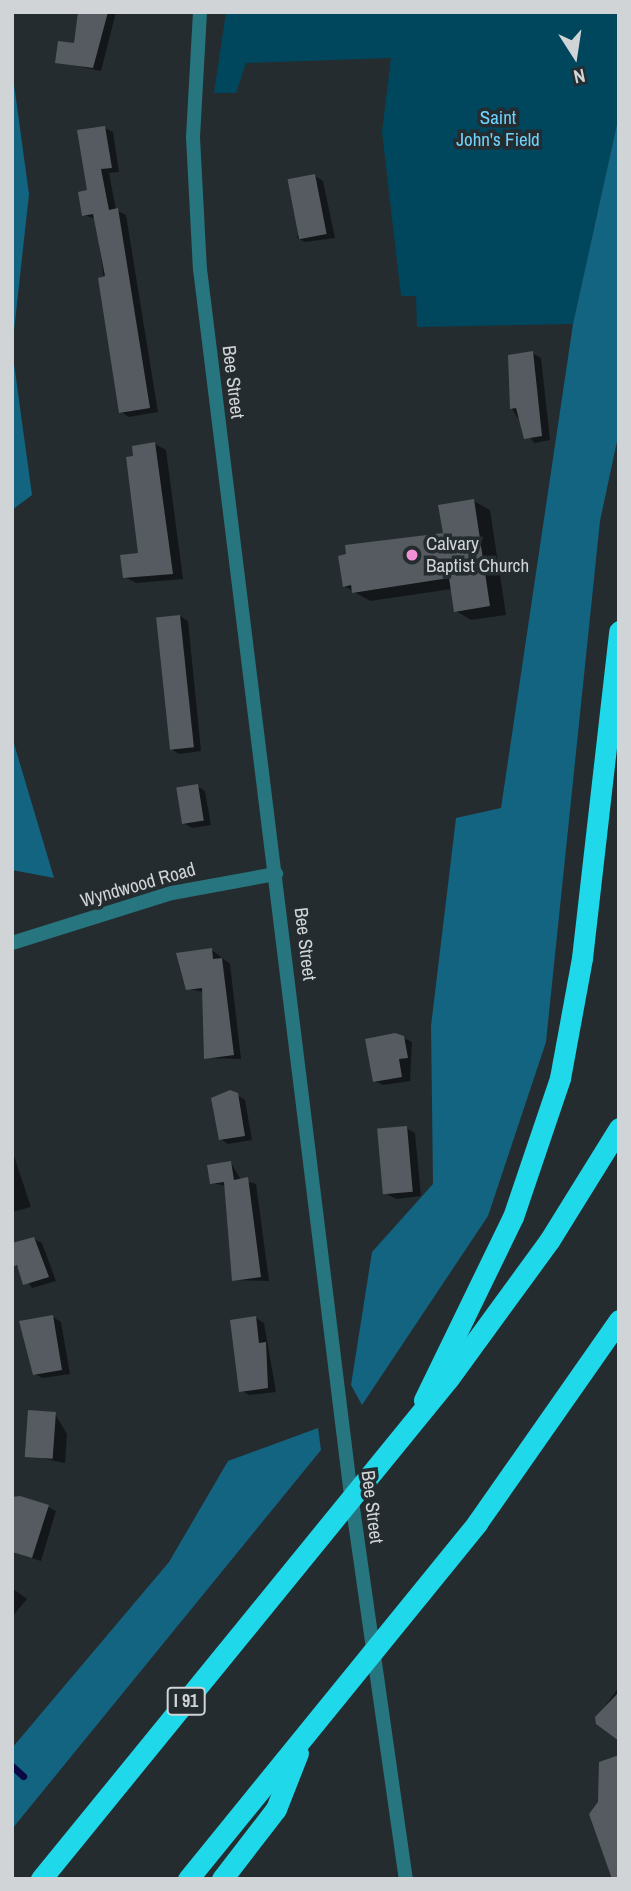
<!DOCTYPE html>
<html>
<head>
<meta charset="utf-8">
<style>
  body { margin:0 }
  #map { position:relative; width:631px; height:1891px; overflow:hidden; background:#252c2f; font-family:"Archivo Narrow",sans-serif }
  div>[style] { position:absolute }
  .green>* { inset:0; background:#00465d }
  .forest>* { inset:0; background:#126481 }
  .shadow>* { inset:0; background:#0007 }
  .stream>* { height:7px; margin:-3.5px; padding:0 3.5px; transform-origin:3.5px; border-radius:3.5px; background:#0a0845 }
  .building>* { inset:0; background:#555b61; transform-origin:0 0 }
  .minor>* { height:14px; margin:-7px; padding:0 7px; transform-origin:7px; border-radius:7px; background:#27757e }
  .tertiary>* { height:14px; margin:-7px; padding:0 7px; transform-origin:7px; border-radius:7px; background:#27757e }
  .motorway>* { height:21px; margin:-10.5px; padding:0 10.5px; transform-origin:10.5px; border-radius:10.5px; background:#1fd8ea }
  .dots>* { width:19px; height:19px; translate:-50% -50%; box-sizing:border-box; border:4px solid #252c2f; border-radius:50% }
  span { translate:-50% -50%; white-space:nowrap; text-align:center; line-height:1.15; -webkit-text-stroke:7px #252c2f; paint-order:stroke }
  .shield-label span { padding:2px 5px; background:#252c2f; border:2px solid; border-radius:5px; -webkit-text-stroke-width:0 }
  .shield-label { font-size:18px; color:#d0d4d7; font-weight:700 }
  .park-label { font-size:19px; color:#6fd2fc }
  .street-label { font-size:19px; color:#d0d4d7 }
  .poi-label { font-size:19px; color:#d0d4d7 }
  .left { translate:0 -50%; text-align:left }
  .frame { position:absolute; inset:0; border:14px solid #d0d4d7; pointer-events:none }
  .north { position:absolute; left:540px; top:21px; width:70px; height:70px; -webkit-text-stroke:5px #252c2f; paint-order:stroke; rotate:168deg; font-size:19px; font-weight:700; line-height:28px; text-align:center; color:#d0d4d7 }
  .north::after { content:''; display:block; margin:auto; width:24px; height:32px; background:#d0d4d7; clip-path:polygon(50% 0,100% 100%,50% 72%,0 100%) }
</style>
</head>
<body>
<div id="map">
  <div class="green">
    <i style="clip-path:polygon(226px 12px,619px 12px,619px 115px,573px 324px,417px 327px,416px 296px,401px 296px,382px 132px,391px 58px,246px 63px,236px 93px,214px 93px)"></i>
  </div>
  <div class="forest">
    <i style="clip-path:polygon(12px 70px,29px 194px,12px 349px)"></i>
    <i style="clip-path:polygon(619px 115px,619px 432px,600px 521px,546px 1042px,488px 1216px,362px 1405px,351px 1385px,372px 1252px,433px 1184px,431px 1026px,456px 818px,501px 808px,573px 324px)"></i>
    <i style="clip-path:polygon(12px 349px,32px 495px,12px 510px)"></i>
    <i style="clip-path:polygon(12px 737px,54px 878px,12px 870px)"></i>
    <i style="clip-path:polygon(318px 1428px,321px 1450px,12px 1829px,12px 1748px,169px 1562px,228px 1461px)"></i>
  </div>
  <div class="shadow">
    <i style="clip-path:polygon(80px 12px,116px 12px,101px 71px,57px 62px,76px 45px)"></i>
    <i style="clip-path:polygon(105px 128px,113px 132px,119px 172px,109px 173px,116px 210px,126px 215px,158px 412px,129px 417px,121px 412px,96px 219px,84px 215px)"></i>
    <i style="clip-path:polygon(315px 176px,323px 181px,335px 238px,305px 242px,297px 238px)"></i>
    <i style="clip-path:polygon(532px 353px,541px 358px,550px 440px,534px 443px,512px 409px)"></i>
    <i style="clip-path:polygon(155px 444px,166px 450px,183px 579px,136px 583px,125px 577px,140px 554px)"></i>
    <i style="clip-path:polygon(474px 501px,490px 510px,506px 615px,471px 620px,456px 611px,452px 589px,370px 601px,344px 586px,445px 534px)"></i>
    <i style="clip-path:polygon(180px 616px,188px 621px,201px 751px,179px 754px,171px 749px)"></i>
    <i style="clip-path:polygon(197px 786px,205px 791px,211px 825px,192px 828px,184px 823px)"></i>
    <i style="clip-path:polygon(212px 950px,230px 964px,241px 1059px,206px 1058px,204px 992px,188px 989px)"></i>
    <i style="clip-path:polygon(404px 1038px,412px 1042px,410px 1081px,383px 1085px,374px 1081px)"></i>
    <i style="clip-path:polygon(237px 1095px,245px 1100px,252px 1140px,228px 1144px,220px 1139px)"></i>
    <i style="clip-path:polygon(406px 1128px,415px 1133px,421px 1196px,397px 1199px,388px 1195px)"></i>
    <i style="clip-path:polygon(12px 1150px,31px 1207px,12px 1212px)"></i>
    <i style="clip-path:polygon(231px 1163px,241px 1180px,256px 1184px,269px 1281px,234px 1280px,226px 1186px,212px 1183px)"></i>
    <i style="clip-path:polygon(34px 1239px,42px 1243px,56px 1281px,32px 1288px,12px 1259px)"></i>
    <i style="clip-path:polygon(53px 1317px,61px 1322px,70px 1374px,43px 1378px,34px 1374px)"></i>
    <i style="clip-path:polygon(256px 1318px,264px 1323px,276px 1392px,249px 1395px,241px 1390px)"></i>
    <i style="clip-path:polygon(55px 1414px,67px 1434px,65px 1463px,32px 1456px)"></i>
    <i style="clip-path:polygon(48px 1507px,56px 1511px,41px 1561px,12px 1552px,12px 1515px)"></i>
    <i style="clip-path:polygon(12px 1588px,27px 1599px,12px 1617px)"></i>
    <i style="clip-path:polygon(619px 1687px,619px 1739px,597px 1717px)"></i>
  </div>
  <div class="stream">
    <i style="left:12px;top:1766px;width:15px;rotate:42deg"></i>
  </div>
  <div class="building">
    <i style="clip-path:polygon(78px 12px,108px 12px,93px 68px,55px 63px,58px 41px,74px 43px)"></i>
    <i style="clip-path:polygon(105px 126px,112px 168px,101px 169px,109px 210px,118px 208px,150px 408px,119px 413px,98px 278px,105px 276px,93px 214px,82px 216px,78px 192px,87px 190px,77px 130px)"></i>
    <i style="left:315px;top:174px;width:61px;height:28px;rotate:79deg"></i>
    <i style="clip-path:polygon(533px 351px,542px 436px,524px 439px,516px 408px,510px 409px,508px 355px)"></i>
    <i style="clip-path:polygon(155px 442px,173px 574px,123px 578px,120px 555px,138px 553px,126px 457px,133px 456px,132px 446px)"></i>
    <i style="clip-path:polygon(474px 499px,490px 606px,454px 612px,449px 578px,352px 593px,351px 585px,343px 587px,338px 556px,346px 554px,345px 545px,443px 533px,438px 505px)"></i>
    <i style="left:180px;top:615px;width:133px;height:24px;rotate:84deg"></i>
    <i style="left:198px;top:784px;width:37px;height:22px;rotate:81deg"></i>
    <i style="clip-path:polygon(212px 948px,213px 959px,222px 958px,234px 1055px,204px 1059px,202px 988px,186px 990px,176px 953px)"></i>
    <i style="clip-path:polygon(395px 1033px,404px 1036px,408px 1058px,399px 1059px,402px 1077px,373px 1082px,365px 1039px)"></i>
    <i style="clip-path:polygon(230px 1090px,238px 1093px,245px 1136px,219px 1140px,211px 1098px)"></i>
    <i style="left:407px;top:1126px;width:66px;height:30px;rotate:85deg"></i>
    <i style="clip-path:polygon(231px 1161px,234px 1180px,248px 1177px,261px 1277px,232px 1281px,224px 1182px,210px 1184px,207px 1165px)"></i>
    <i style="clip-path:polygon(34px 1237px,49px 1277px,23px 1285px,17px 1265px,12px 1267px,12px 1243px)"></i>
    <i style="clip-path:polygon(53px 1315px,62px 1370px,33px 1375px,19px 1321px)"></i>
    <i style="clip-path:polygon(256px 1316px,259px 1343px,266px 1342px,268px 1388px,239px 1392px,230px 1320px)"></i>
    <i style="left:28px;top:1410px;width:28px;height:47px;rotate:4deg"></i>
    <i style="clip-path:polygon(20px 1496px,49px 1505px,32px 1558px,12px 1552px,12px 1497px)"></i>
    <i style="clip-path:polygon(619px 1692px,619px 1741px,596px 1724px,595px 1717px)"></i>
    <i style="clip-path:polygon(619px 1755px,619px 1879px,612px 1879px,589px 1814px,598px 1802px,599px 1762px)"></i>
  </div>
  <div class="minor">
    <i style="left:12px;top:943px;width:168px;rotate:-17.4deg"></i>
    <i style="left:172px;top:893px;width:106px;rotate:-10.4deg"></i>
  </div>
  <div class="tertiary">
    <i style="left:200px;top:12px;width:125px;rotate:93.2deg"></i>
    <i style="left:193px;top:137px;width:132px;rotate:87deg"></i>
    <i style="left:200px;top:269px;width:1227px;rotate:82.98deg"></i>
    <i style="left:350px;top:1487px;width:396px;rotate:81.9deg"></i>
  </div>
  <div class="motorway">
    <i style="left:424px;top:1400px;width:203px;rotate:-64.1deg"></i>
    <i style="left:513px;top:1217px;width:147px;rotate:-71.3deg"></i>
    <i style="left:560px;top:1078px;width:122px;rotate:-79.6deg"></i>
    <i style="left:582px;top:958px;width:329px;rotate:-83.5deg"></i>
    <i style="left:41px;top:1879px;width:646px;rotate:-50.84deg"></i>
    <i style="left:449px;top:1378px;width:170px;rotate:-53.9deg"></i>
    <i style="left:549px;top:1241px;width:133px;rotate:-58.2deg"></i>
    <i style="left:188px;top:1879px;width:459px;rotate:-50.9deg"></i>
    <i style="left:477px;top:1523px;width:248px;rotate:-55deg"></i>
    <i style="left:222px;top:1879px;width:88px;rotate:-52.4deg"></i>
    <i style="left:276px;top:1809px;width:60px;rotate:-68.6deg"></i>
  </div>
  <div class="dots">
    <i style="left:412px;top:555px;background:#f291d6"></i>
  </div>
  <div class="shield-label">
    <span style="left:186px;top:1701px">I 91</span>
  </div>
  <div class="park-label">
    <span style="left:498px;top:129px">Saint<br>John's Field</span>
  </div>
  <div class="street-label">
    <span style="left:233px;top:382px;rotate:83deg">Bee Street</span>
    <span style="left:138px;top:885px;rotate:-16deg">Wyndwood Road</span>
    <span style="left:305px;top:944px;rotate:83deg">Bee Street</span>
    <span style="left:372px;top:1507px;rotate:83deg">Bee Street</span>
  </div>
  <div class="poi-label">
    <span class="left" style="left:426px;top:555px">Calvary<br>Baptist Church</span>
  </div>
  <div class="frame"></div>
  <div class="north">N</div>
</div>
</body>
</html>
